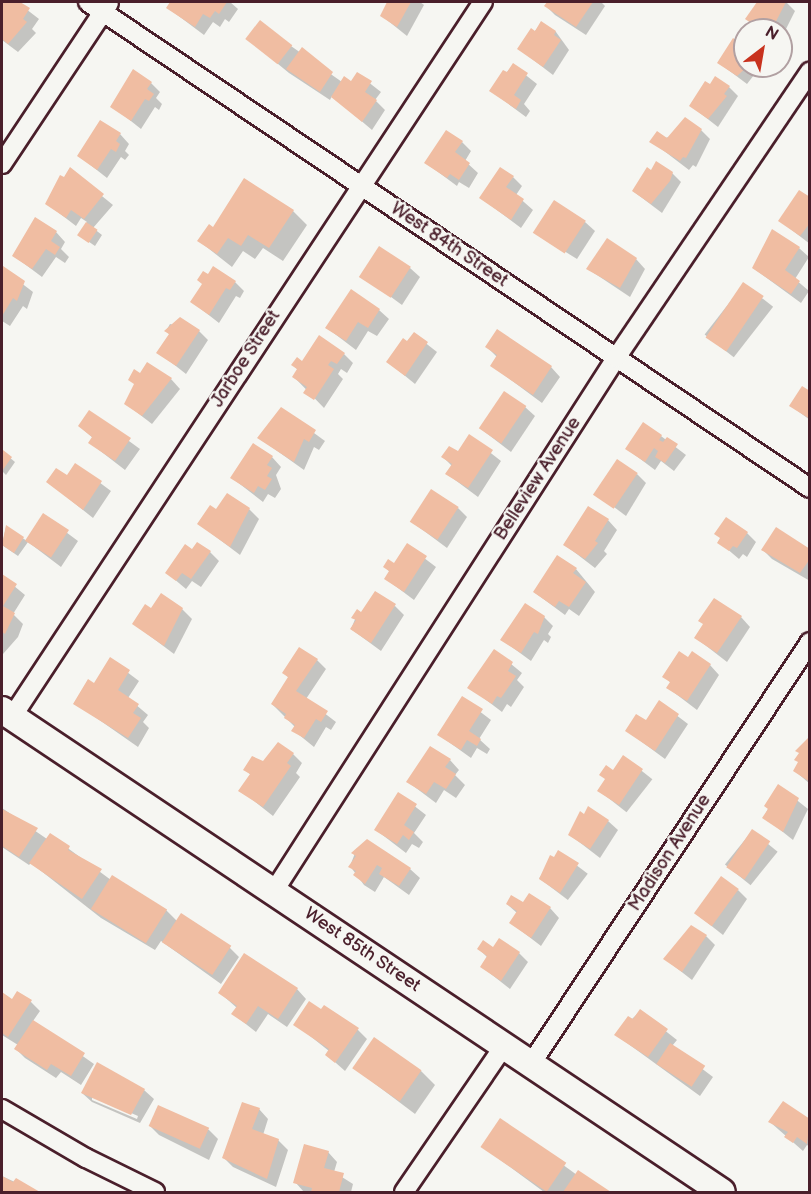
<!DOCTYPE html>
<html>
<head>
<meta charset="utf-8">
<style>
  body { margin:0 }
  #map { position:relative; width:811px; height:1194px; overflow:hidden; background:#f6f6f2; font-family:"Balsamiq Sans",sans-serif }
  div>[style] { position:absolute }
  .shadow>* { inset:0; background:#0003; transform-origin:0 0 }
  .building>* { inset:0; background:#f0bda2; transform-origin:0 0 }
  .roads { filter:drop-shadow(2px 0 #4a1f2b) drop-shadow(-2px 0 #4a1f2b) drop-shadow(0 2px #4a1f2b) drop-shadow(0 -2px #4a1f2b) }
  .street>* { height:18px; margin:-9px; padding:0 9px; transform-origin:9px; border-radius:9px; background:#f6f6f2 }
  .secondary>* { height:26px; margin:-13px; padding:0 13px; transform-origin:13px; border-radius:13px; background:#f6f6f2 }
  span { translate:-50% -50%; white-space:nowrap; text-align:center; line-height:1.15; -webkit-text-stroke:4.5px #f6f6f2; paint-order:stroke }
  .street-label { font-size:18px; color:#4a1f2b }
  .frame { position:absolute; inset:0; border:3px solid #4a1f2b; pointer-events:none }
  .north { position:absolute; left:733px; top:18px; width:60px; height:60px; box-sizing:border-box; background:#f6f6f2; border:2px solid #b1a0a2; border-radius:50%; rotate:31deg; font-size:16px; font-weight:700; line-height:24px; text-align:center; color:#4a1f2b }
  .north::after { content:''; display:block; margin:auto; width:21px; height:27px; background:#c8321e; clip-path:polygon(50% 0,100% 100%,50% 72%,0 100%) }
</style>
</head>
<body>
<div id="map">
  <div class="shadow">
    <i style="clip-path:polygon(4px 2px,17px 2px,39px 19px,32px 29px,36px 33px,18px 52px,2px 40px)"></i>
    <i style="clip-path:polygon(172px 2px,230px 2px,238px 9px,229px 22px,225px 19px,220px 27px,213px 22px,204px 35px,168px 8px)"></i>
    <i style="clip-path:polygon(390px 2px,420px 2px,424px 5px,407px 36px,382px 16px)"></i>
    <i style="clip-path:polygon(548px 2px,601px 2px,605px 6px,586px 35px,555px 15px,546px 6px)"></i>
    <i style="clip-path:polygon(759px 2px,786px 2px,795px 11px,782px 37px,781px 30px,758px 30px,747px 19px)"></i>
    <i style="clip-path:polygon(542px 23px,556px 32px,569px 50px,553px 75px,519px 49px)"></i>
    <i style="clip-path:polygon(743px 34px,745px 66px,761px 66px,747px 84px,719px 63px)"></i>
    <i style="clip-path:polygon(249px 40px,291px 46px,342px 82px,352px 83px,358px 74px,381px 92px,375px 100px,385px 110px,372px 130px,332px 96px,330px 100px,289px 73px)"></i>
    <i style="clip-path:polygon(513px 65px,537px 84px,524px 104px,530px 111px,526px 117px,491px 91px)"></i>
    <i style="clip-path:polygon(151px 83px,160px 92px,156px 98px,162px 104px,159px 110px,155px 107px,141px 129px,112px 106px)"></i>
    <i style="clip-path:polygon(710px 86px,729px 87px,738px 96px,718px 127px,691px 106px)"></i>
    <i style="clip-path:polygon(701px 130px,710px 139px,696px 167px,693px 165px,689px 170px,651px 141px)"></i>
    <i style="clip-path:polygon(120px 134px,129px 144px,125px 151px,129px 155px,125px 160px,121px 157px,107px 178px,79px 156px)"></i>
    <i style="clip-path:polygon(462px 142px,471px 151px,465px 161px,478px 173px,469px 188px,459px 182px,457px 186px,426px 163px)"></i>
    <i style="clip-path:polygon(70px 170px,113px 205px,93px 228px,102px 235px,95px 246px,79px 235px,87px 222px,81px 218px,76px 226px,46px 203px)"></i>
    <i style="clip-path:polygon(652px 172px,672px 173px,681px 182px,662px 213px,633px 191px)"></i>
    <i style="clip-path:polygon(513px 177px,522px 186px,516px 195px,533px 210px,521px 228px,481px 198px)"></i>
    <i style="clip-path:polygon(810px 199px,810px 244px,780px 221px)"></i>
    <i style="clip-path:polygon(293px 211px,307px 225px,283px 261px,263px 248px,255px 259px,243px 251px,232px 267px,199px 241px,213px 229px)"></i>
    <i style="clip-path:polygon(585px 222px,595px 231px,577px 259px,535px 233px)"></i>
    <i style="clip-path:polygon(56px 232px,65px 242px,61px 249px,69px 257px,65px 263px,56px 257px,42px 277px,14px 256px)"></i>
    <i style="clip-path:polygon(799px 248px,809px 257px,795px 279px,809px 291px,801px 303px,753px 268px)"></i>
    <i style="clip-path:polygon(636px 259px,645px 269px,630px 297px,588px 269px)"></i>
    <i style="clip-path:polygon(410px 268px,420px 277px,402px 305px,365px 278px)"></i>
    <i style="clip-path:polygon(3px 269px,33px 292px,27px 309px,23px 306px,10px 326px,2px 321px)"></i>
    <i style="clip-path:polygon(235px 282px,244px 291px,240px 298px,236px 296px,219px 323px,192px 302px)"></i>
    <i style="left:744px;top:284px;width:37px;height:64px;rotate:38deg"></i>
    <i style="clip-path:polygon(379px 310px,389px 319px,377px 336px,368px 331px,356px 350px,327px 328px)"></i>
    <i style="clip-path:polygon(170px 324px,199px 331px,208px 340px,186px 374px,158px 352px,170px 335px,166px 331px)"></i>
    <i style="clip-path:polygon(414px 334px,437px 352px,415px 384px,388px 362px)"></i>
    <i style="clip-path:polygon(487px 347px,551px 367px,560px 377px,542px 403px,492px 366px,497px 357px)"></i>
    <i style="clip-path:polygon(344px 354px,353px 363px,347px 373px,341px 369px,338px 374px,343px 379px,324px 408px,294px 377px,298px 370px,293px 365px)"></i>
    <i style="clip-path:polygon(140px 375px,171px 379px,180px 389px,152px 424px,126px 404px)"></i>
    <i style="clip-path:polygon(810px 393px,810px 420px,791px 406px)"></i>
    <i style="clip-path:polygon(525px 407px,535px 416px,511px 452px,481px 429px)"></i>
    <i style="clip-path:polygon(281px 409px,325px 441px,319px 450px,314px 447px,304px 470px,259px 438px)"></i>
    <i style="clip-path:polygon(89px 412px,140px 449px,125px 470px,90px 443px,93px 438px,79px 426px)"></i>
    <i style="clip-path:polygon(469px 436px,501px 461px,478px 497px,447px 474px,452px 466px,443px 457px,458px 454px)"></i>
    <i style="clip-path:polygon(661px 436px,686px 455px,674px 471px,661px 461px,655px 470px,627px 449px)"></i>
    <i style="clip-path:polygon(3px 452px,15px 462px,6px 475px,2px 471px)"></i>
    <i style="clip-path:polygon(272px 457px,281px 467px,276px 475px,281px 489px,275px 498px,268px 494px,263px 502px,232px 478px)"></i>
    <i style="clip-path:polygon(76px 465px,111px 491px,93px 518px,48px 482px,68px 477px)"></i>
    <i style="clip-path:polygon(637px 474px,646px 483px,626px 516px,598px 495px)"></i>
    <i style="clip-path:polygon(458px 508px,467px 517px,447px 548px,412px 522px)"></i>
    <i style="clip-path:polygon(249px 509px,259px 519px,240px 555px,199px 524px,217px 511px)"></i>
    <i style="clip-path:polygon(43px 515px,78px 541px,61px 567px,28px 542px,18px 556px,2px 545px,6px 527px,27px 541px)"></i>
    <i style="clip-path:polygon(608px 520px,617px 530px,604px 551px,607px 554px,595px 568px,565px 545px)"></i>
    <i style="clip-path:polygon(747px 533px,756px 542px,747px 557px,743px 554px,739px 559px,719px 542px)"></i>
    <i style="clip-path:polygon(407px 545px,436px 567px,414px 600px,386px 579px,390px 572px,385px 567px,394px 565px)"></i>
    <i style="clip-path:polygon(763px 550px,810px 551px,810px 581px,772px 559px)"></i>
    <i style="clip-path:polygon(192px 551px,210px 552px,219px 561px,201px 587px,192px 581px,186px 589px,167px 573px)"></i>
    <i style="clip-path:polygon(576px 569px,595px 592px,579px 616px,569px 609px,565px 615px,534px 592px)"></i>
    <i style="clip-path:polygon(2px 576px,25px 595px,13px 614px,23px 624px,18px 637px,3px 654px)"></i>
    <i style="clip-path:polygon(395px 606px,404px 615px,381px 651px,351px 629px,358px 612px,362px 614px)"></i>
    <i style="clip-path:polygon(182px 609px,192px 619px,174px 654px,134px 624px,151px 610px)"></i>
    <i style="clip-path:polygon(544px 617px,553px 626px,548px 634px,551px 637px,548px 643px,544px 640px,531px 661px,502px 640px)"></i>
    <i style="clip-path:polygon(741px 617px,750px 627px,727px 662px,696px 638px,704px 624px)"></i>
    <i style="clip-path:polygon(495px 651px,522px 673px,517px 680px,524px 687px,511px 707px,507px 704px,502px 712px,469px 687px)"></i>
    <i style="clip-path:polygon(689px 659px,710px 665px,719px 675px,697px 710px,668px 688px,671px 683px,664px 676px)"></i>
    <i style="clip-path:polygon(111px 660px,139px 681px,128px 698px,148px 715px,143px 722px,149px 728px,138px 747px,75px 703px,95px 685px)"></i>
    <i style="clip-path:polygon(317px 660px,326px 669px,306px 699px,336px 722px,331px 730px,326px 727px,314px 747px,293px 730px,295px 727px,272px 704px,289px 678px,284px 673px)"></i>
    <i style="clip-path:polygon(462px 698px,491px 720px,479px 739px,490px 749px,487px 754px,477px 748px,471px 758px,439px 735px)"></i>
    <i style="clip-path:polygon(659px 702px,688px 724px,665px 759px,627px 731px,646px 722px)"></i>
    <i style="clip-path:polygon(810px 739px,810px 784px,795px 771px)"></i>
    <i style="clip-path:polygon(293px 754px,302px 763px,296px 773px,300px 777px,273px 816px,240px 790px,251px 775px,245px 770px)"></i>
    <i style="left:624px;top:757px;width:36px;height:42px;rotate:38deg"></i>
    <i style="clip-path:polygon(450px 760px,459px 770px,455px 775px,465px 785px,456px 798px,444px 790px,436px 803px,408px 782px)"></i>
    <i style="clip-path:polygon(779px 786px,808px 809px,793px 840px,764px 817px)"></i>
    <i style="clip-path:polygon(399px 794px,426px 815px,414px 833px,423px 842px,419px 848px,412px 844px,406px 853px,376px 830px)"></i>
    <i style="clip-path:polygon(2px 808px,47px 839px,50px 835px,111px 880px,166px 910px,177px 921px,182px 915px,230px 948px,239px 957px,221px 984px,161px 941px,155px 950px,101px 918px,31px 863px,29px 865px,2px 847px)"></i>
    <i style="clip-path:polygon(608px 821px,618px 830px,600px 858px,570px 835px)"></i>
    <i style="left:752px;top:831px;width:33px;height:43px;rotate:39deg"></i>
    <i style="clip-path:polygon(357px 848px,410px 869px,420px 878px,409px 895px,384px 877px,375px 892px,364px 885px,350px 866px)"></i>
    <i style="left:559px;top:852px;width:36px;height:33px;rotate:37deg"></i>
    <i style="clip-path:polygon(738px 890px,747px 899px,723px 935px,695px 913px)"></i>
    <i style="clip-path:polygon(507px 904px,550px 908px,559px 918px,541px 946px,511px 923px,517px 913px)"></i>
    <i style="clip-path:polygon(706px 936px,715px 945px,692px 980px,665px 959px)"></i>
    <i style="clip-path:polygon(479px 949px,519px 953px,528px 962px,510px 989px,482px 967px,488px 958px)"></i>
    <i style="clip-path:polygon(297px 989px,306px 999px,287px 1027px,268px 1014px,256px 1032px,233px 1014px,237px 1008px,220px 993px)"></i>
    <i style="clip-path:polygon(2px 994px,12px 1001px,31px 1002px,40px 1011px,33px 1021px,94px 1064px,81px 1085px,61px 1072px,56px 1078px,25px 1058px,16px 1049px,18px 1045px,2px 1035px)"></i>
    <i style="clip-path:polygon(640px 1011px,677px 1040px,672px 1046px,713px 1077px,700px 1096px,616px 1035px)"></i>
    <i style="clip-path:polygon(295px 1024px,358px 1030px,367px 1039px,345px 1071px,327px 1055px,329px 1051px)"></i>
    <i style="clip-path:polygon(354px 1068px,421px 1071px,435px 1085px,415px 1114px)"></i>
    <i style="clip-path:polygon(evenodd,144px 1090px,154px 1099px,140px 1123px,92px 1102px,82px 1093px,144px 1090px,92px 1096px,138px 1116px,137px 1119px,92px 1100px,92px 1096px)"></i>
    <i style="clip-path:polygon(158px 1107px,209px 1130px,218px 1139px,209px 1160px,159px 1135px,150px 1126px)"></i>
    <i style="clip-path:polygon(259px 1109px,268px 1119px,263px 1135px,278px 1140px,288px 1150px,276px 1187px,233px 1167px,223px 1157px)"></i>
    <i style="clip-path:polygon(501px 1120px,577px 1175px,578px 1172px,608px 1192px,544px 1192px,483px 1147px)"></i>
    <i style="clip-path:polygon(810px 1121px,810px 1147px,807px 1145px,803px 1151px,770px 1122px)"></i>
    <i style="clip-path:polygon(328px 1152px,337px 1162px,334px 1172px,353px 1184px,351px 1192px,304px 1192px,295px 1182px)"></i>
    <i style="clip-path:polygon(2px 1176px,36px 1192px,2px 1192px)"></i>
  </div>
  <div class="building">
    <i style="clip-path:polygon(2px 2px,20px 2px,30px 8px,23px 19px,27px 22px,8px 44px,2px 39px)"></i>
    <i style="clip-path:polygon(170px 2px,227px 2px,219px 14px,215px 11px,210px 18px,203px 14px,195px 27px,166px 8px)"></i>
    <i style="clip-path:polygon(387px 2px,411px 2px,397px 27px,380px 16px)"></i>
    <i style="clip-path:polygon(547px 2px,593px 2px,576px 27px,544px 6px)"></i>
    <i style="clip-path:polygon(757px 2px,786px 2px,772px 29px,761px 30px,745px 19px)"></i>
    <i style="left:260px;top:20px;width:41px;height:24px;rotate:38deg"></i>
    <i style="clip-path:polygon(541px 21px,556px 31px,554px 35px,561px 40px,543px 67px,517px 49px,531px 28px,535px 31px)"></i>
    <i style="clip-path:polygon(743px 32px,748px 66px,737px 76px,717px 63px,733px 38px,737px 41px)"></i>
    <i style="clip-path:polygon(302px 47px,333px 72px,320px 92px,286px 69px)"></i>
    <i style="clip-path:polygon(513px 63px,528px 73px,514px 95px,521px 100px,516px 109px,489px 91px,503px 70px,507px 72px)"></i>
    <i style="clip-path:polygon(133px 69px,152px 82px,147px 89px,154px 94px,149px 101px,145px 99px,131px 121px,110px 107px)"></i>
    <i style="clip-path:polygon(357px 72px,372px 81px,365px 92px,377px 100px,362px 122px,331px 97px,344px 76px,351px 81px)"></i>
    <i style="clip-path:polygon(715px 76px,730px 86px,724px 94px,727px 96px,708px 119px,689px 106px,705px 81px,710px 84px)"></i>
    <i style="clip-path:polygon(685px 117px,702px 129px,686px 158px,683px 157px,680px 161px,649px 142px,657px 131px,667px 138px)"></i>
    <i style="clip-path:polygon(100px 120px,121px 133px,116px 141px,120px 144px,116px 152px,111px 149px,97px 170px,77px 156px)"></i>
    <i style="clip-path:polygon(446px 130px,463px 141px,455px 152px,470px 163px,459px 180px,450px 174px,447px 178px,424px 163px)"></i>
    <i style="clip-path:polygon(656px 161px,673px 172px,670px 181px,651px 204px,632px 191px,647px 167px,651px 170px)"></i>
    <i style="clip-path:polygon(70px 167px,104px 194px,84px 219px,71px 210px,66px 218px,45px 204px,60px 175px,64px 177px)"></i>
    <i style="clip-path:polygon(500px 167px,514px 176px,506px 187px,524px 199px,511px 220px,479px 198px)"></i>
    <i style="clip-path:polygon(244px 178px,294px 210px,269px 248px,248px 235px,241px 246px,228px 238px,217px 254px,197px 241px,209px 224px,213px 227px)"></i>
    <i style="clip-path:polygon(799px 190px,810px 197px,810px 223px,800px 236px,778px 221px)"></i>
    <i style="left:554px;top:200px;width:38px;height:39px;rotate:33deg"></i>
    <i style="clip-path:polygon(35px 217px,57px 231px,51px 241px,60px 247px,55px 255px,46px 249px,32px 269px,12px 256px)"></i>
    <i style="left:86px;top:222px;width:14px;height:16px;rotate:34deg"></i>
    <i style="clip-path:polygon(772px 229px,800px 247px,785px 270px,800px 281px,791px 294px,752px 268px)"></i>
    <i style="clip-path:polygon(607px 238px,637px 258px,620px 288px,586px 269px)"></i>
    <i style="left:379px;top:246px;width:38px;height:37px;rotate:33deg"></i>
    <i style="clip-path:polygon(3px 266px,25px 281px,17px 301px,13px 298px,2px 316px)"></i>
    <i style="clip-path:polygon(213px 266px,236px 281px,230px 290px,226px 288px,209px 315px,190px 302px,202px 284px,197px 280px,203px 271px,208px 274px)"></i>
    <i style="left:743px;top:282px;width:25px;height:67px;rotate:34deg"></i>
    <i style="clip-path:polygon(351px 289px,380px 309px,368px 328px,358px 322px,346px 341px,325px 328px)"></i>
    <i style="clip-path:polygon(180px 317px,200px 330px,176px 366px,156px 353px,169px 334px,164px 331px)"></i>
    <i style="clip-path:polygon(497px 329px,552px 366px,533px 395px,490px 366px,497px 355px,485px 347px)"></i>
    <i style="clip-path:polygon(414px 332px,428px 342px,405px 376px,386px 362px,403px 338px,407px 341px)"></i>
    <i style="clip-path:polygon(319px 335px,345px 353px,337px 364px,331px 361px,328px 365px,334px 369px,314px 400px,303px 393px,307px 387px,292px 377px,297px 369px,291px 365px,297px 357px,302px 361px)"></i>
    <i style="clip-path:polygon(147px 362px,172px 378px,142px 416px,124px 404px,134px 384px,128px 380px,134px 369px,140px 373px)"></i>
    <i style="clip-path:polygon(802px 386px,810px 391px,810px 419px,789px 406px)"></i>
    <i style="left:504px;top:391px;width:27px;height:45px;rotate:34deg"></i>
    <i style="clip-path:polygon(281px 407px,316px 430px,309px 442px,304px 439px,294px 462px,257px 438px)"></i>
    <i style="clip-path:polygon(89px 410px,131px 438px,115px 461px,88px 443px,92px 437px,78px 426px)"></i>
    <i style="clip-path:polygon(643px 422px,662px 435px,659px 440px,663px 442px,667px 437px,678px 444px,665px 463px,655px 457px,658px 451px,654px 448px,645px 462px,625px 449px)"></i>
    <i style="clip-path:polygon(469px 434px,493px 450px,468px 488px,445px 474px,452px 464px,441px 457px,449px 446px,458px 451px)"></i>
    <i style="clip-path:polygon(253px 443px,273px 456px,267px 465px,272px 468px,267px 476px,272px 479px,265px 490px,258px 486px,254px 493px,230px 478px)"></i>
    <i style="clip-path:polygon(3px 450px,12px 457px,2px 471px,2px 451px)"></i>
    <i style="left:617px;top:459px;width:25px;height:43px;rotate:34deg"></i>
    <i style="clip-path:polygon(75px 463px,102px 481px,83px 510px,46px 482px,56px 468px,67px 475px)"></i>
    <i style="left:431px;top:489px;width:33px;height:39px;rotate:33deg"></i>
    <i style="clip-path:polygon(227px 493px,250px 508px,230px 547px,197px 524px,210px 505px,216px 509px)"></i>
    <i style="clip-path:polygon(588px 506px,609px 519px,595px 541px,598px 543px,585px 559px,563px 545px)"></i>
    <i style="left:43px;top:513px;width:31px;height:33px;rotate:33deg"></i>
    <i style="clip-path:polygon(726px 517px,748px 532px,737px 548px,733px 546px,729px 551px,717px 543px,720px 538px,714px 534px)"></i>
    <i style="clip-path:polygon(6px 525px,24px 537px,14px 553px,2px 545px)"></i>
    <i style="clip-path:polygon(776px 527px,810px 549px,810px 559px,800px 573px,761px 550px)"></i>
    <i style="clip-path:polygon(197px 542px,211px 551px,191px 579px,182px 573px,176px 581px,165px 573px,185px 544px,192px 549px)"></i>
    <i style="clip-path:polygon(407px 543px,427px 556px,404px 592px,384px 579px,389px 571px,383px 567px,388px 559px,394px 563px)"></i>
    <i style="clip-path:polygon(557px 555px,577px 568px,573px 573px,586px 582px,569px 607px,559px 601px,555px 607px,533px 592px)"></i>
    <i style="clip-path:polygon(2px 574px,17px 584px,3px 606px,15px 613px,5px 634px,2px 632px)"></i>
    <i style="clip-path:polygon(375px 591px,396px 604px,371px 643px,350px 629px,356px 620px,351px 618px,357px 609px,361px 612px)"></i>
    <i style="clip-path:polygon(161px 593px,183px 608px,164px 646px,132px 624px,145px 604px,151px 608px)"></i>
    <i style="clip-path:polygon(714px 598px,742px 616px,717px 653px,694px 638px,703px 624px,698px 621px)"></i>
    <i style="clip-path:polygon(525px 603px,545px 616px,538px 634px,534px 632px,521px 653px,500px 640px)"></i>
    <i style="clip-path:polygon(299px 647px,318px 659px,296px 691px,328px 711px,321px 722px,316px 719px,304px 738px,291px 731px,295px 725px,284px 718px,286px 714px,271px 704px,288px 677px,282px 673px)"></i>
    <i style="clip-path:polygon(494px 649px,513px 662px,508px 671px,516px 676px,501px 698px,497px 696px,492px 704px,467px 688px)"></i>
    <i style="clip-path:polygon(679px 651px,688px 657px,692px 651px,711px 664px,687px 701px,666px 688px,670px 682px,662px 677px)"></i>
    <i style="clip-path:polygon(110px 657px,130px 670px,118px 690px,139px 704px,133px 713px,141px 718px,128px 738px,73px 704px,88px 679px,94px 683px)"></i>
    <i style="clip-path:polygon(462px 696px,483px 709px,469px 731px,481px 739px,477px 746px,467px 740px,461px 750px,437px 735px)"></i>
    <i style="clip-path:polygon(659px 700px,679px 714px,655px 751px,625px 731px,636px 714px,646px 720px)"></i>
    <i style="clip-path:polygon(810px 736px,810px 782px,793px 771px,798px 762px,794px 760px,799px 753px,795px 751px)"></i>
    <i style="clip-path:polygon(278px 742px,294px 753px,287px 763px,291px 766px,263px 807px,238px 791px,250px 774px,243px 770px,252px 756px,263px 761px)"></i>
    <i style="clip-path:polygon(430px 746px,451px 759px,445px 767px,456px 774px,446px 789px,434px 782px,426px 794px,406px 782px)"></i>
    <i style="clip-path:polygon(623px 755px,643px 769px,619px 805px,597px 791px,605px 779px,599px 775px,606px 765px,613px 770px)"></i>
    <i style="clip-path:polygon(778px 784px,799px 798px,783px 832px,762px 818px,768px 809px,764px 806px)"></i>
    <i style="clip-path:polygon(398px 792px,417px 804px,404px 825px,414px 832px,409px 840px,403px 835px,397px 844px,374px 830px)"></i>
    <i style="clip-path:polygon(588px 806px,609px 820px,590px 849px,568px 835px,580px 811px,584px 814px)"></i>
    <i style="clip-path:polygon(2px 809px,38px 828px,19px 857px,2px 846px)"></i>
    <i style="left:752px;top:829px;width:22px;height:46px;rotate:34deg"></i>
    <i style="clip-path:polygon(50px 833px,70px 846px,68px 850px,102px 869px,82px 899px,29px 863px)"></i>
    <i style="clip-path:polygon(367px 839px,411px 868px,399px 886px,379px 874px,382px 868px,377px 865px,365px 884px,353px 875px,356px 871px,348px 867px,356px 856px,351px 853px)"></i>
    <i style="clip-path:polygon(558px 850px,579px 863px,560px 893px,539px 879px,550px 855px,554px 857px)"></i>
    <i style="left:112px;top:875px;width:65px;height:40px;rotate:32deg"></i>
    <i style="left:721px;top:876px;width:22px;height:46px;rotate:36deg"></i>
    <i style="clip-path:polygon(529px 893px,551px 907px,531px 938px,509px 923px,517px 911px,506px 904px,511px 895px,523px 902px)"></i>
    <i style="left:181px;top:913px;width:60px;height:35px;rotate:33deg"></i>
    <i style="clip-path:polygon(691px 925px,707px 935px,682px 972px,663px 959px)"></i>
    <i style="clip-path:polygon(499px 938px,520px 952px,501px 981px,480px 967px,487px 956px,477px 949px,483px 940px,493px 947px)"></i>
    <i style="clip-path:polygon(244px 953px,298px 988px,278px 1019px,258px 1006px,246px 1024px,231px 1014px,237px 1006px,218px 993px)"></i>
    <i style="clip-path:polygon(17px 991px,32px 1000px,8px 1037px,2px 1033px,2px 992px,12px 999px)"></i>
    <i style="clip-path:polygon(309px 1001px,321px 1009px,324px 1005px,359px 1028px,335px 1063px,325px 1055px,329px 1049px,293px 1025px)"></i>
    <i style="clip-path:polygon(640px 1009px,668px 1029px,648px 1057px,614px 1035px,628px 1016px,633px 1019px)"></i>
    <i style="clip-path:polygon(33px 1020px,85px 1053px,71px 1076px,51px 1064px,47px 1070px,14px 1049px)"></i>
    <i style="left:374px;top:1037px;width:58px;height:38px;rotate:35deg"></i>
    <i style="left:670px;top:1043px;width:42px;height:25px;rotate:33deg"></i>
    <i style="clip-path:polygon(97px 1062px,145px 1089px,131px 1115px,81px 1093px)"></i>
    <i style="clip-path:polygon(783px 1101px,810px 1119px,807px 1144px,797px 1137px,793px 1143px,784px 1137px,788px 1132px,768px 1122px)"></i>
    <i style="clip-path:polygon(242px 1102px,260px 1108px,252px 1129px,279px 1139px,267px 1179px,222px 1158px)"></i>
    <i style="left:158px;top:1105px;width:56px;height:23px;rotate:24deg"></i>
    <i style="left:500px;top:1118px;width:80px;height:35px;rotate:34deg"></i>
    <i style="clip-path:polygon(304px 1144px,329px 1151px,324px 1168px,344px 1173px,339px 1192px,311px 1192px,312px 1188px,293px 1183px)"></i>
    <i style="clip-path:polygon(578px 1170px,611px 1192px,563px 1192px)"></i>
    <i style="clip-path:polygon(2px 1176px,13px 1182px,16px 1178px,40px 1192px,2px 1192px)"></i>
  </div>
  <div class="roads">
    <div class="street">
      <i style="left:88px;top:2px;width:870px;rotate:33.95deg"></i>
      <i style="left:2px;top:164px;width:193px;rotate:-56.4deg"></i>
      <i style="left:12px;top:717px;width:856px;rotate:-56.63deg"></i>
      <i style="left:274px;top:891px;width:633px;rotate:-57.31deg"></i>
      <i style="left:616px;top:358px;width:346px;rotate:-55.9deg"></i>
      <i style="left:531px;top:1064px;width:506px;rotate:-56.53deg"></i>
      <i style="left:2px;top:1109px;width:97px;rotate:30.3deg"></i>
      <i style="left:86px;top:1158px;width:77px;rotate:26.2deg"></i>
      <i style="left:404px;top:1192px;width:177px;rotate:-55.6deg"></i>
    </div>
    <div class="secondary">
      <i style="left:2px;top:710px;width:866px;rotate:33.8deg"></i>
    </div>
  </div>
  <div class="street-label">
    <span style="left:449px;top:245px;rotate:34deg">West 84th Street</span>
    <span style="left:246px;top:359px;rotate:-57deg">Jarboe Street</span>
    <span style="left:538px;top:479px;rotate:-57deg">Belleview Avenue</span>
    <span style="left:670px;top:853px;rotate:-57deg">Madison Avenue</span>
    <span style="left:362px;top:950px;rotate:34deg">West 85th Street</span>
  </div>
  <div class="frame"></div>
  <div class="north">N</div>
</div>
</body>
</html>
